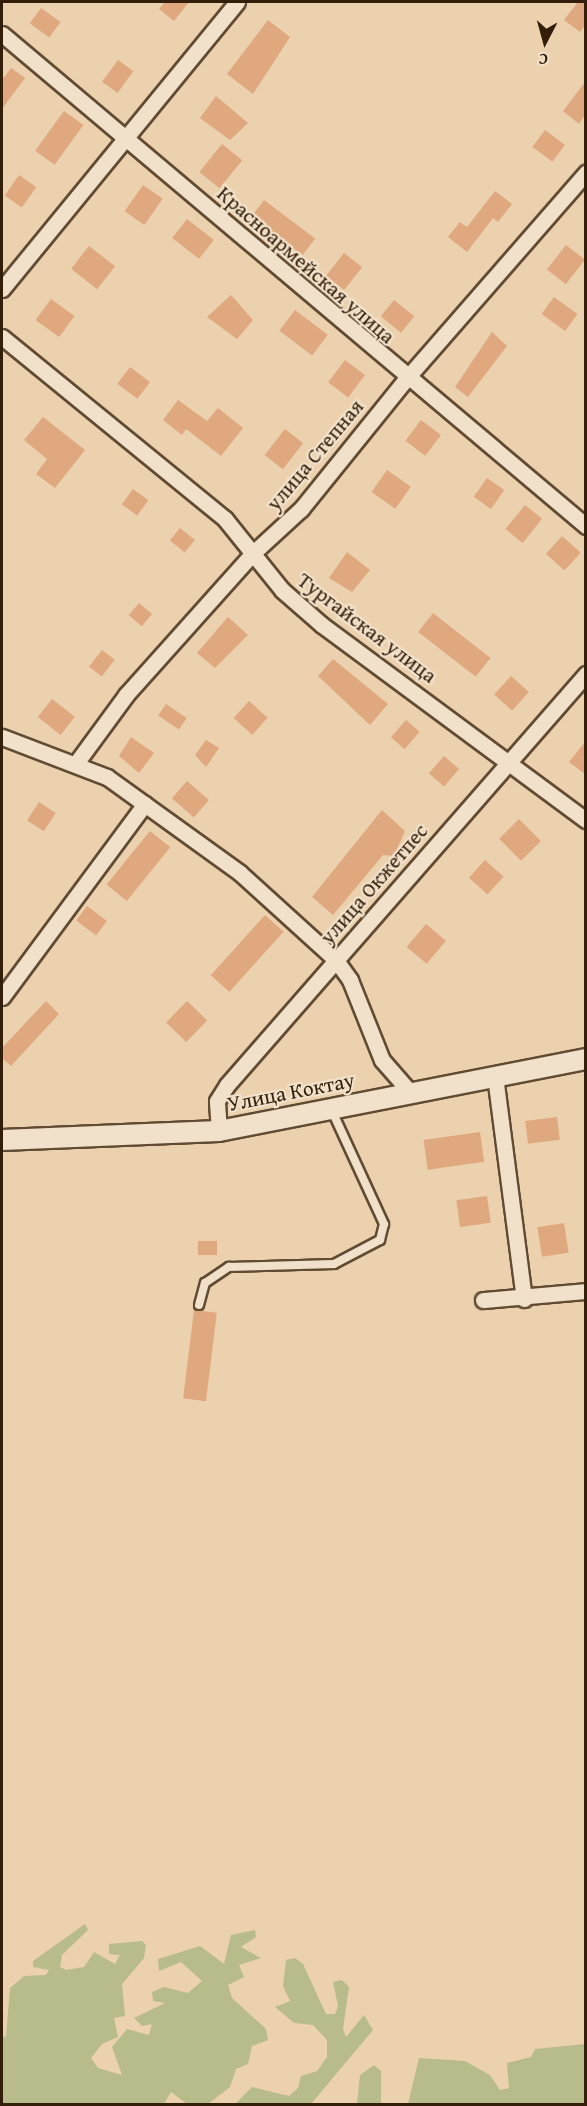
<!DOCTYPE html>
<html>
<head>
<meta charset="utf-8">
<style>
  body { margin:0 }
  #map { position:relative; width:587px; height:2106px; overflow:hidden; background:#ebd1ad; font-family:"Gentium Book Plus",serif }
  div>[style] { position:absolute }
  .green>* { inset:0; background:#b7bc8a }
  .building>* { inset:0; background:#dfa87f; transform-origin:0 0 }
  .roads { filter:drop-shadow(2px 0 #614b32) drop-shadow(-2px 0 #614b32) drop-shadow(0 2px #614b32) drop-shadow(0 -2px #614b32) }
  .service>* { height:8px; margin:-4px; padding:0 4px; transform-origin:4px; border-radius:4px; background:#f2e1ca }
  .minor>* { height:15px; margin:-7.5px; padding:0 7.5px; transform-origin:7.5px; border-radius:7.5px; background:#f2e1ca }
  .tertiary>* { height:20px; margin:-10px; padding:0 10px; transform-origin:10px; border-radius:10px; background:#f2e1ca }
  span { translate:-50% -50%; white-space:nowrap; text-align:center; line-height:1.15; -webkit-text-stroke:4.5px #f2e1ca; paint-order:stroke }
  .street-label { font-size:21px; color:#331e09 }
  .frame { position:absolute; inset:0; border:3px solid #331e09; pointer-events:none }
  .north { position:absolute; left:515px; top:12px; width:60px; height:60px; -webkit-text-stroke:4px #f2e1ca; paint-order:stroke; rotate:186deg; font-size:16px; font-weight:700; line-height:24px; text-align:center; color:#331e09 }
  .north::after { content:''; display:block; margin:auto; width:21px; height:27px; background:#331e09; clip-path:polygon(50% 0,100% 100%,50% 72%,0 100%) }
</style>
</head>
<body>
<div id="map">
  <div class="green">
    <i style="clip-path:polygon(85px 1924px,88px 1930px,62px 1955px,60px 1967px,66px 1970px,84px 1967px,94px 1952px,115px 1964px,120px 1955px,109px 1954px,109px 1944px,142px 1941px,146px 1945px,144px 1958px,122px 1984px,125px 2016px,114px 2018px,118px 2037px,102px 2044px,91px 2058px,98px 2068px,122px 2075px,112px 2047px,127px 2029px,149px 2035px,152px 2024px,142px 2026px,134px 2018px,165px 2003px,153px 2001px,152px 1992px,164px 1987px,188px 1993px,202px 1981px,181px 1962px,159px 1971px,158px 1959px,200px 1946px,224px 1964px,231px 1935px,255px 1930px,256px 1937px,241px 1947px,261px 1958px,239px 1965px,244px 1977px,228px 1985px,232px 1998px,266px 2029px,268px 2040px,252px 2046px,248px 2064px,236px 2069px,230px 2087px,208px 2104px,187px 2104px,171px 2092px,164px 2104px,2px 2104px,2px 2036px,6px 2037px,10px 1988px,24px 1976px,46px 1975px,49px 1970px,33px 1967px,33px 1961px)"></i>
    <i style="clip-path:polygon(295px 1958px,303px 1964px,326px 2014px,335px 2014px,338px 2006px,333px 1982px,342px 1980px,349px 1987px,343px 2029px,346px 2037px,364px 2015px,373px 2030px,311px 2104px,235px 2104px,252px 2087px,289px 2096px,298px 2088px,301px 2076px,317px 2071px,327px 2057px,327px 2040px,313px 2025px,294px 2023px,275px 2007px,290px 2001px,283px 1986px,286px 1960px)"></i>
    <i style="clip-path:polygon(585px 2044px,584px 2104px,408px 2104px,419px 2058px,465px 2061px,490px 2075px,500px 2090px,509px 2088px,507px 2063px,531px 2057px,535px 2049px)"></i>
    <i style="clip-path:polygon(374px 2065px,381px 2071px,381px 2104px,357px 2104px,360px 2075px)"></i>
  </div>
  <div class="building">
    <i style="clip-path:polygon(165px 2px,189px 2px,174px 21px,159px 9px)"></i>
    <i style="clip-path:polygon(578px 2px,585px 2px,585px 25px,580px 32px,564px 20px)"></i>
    <i style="left:41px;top:8px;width:24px;height:19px;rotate:36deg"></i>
    <i style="clip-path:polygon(268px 20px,290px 37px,253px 94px,227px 74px)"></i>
    <i style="left:118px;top:60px;width:19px;height:27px;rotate:36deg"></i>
    <i style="clip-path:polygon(11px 68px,25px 78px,2px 109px,2px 80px)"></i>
    <i style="clip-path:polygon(585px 82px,585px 115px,579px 124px,563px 111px)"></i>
    <i style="clip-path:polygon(216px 96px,248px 123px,230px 140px,200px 118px)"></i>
    <i style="left:64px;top:111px;width:24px;height:49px;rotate:36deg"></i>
    <i style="left:545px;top:130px;width:25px;height:21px;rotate:37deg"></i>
    <i style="left:222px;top:144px;width:26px;height:36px;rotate:39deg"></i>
    <i style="left:19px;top:175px;width:21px;height:25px;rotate:35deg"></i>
    <i style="left:143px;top:185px;width:24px;height:32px;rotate:35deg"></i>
    <i style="clip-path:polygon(495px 191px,512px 204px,498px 222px,493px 218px,467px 252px,448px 237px,460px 222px,467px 227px)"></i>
    <i style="left:264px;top:200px;width:64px;height:21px;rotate:37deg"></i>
    <i style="left:187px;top:219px;width:34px;height:24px;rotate:38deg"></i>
    <i style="left:566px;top:245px;width:24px;height:31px;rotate:38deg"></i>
    <i style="left:89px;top:246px;width:33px;height:29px;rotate:38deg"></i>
    <i style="left:344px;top:253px;width:23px;height:29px;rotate:38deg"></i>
    <i style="clip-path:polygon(231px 295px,253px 320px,237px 339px,207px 317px)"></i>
    <i style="left:554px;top:297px;width:29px;height:21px;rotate:36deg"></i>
    <i style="left:51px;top:299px;width:29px;height:26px;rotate:36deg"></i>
    <i style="left:394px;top:300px;width:26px;height:21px;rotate:39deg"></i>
    <i style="left:295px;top:310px;width:41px;height:26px;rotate:37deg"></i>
    <i style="clip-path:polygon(492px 332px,507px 346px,468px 397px,455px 387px)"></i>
    <i style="left:345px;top:360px;width:25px;height:28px;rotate:37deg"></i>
    <i style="left:130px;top:367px;width:25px;height:21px;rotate:37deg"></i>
    <i style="clip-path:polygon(178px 400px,207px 421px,218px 408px,243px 428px,221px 456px,186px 429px,182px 435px,163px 420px)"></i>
    <i style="clip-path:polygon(43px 417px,85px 450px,55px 488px,36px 474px,47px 459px,24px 440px)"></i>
    <i style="left:421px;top:420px;width:25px;height:26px;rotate:37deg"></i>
    <i style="left:285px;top:429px;width:23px;height:33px;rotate:38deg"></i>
    <i style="left:387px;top:470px;width:29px;height:27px;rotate:35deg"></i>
    <i style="left:487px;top:478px;width:21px;height:23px;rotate:35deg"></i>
    <i style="left:133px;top:489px;width:19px;height:19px;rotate:36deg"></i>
    <i style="left:525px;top:505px;width:22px;height:31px;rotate:39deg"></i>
    <i style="left:180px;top:528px;width:19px;height:16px;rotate:39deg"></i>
    <i style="left:562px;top:536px;width:25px;height:24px;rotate:42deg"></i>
    <i style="clip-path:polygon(347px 552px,370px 570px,352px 592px,329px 578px)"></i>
    <i style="left:139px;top:603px;width:17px;height:16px;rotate:40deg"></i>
    <i style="left:433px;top:613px;width:73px;height:24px;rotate:38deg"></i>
    <i style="clip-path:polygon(228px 617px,248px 635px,215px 668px,197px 653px)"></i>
    <i style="left:102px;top:650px;width:16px;height:21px;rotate:38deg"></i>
    <i style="clip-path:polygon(333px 659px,388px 704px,370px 725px,318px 676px)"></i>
    <i style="left:511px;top:676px;width:24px;height:25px;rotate:42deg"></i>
    <i style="left:52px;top:699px;width:29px;height:23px;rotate:38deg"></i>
    <i style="left:249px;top:701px;width:25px;height:23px;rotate:42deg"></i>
    <i style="left:166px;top:704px;width:25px;height:14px;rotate:34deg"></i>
    <i style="left:406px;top:720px;width:18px;height:23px;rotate:41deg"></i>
    <i style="clip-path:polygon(131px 737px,154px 753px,139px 773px,119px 756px)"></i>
    <i style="clip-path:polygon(206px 740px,219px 748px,206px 767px,195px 755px)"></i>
    <i style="clip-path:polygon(585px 742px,585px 774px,569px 762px)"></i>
    <i style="left:444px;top:756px;width:20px;height:23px;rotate:41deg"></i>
    <i style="left:187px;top:781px;width:29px;height:23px;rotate:41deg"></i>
    <i style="left:39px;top:802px;width:20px;height:22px;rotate:33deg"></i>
    <i style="clip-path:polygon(382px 810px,405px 831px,394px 856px,383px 855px,333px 915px,312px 897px)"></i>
    <i style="left:519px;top:819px;width:31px;height:28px;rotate:45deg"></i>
    <i style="left:150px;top:831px;width:26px;height:69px;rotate:39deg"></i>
    <i style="left:485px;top:860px;width:25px;height:24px;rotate:42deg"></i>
    <i style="left:87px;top:906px;width:25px;height:18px;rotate:37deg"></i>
    <i style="left:265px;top:915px;width:25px;height:81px;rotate:42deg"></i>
    <i style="left:426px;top:924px;width:26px;height:30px;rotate:40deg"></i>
    <i style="clip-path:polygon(46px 1001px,59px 1014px,11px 1066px,2px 1058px,2px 1048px)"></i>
    <i style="left:187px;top:1001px;width:28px;height:30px;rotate:44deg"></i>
    <i style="left:557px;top:1117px;width:23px;height:32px;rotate:83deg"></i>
    <i style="left:480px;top:1132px;width:30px;height:57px;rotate:82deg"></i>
    <i style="left:487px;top:1196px;width:27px;height:31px;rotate:82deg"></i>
    <i style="left:564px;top:1223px;width:30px;height:27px;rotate:81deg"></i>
    <i style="left:198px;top:1241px;width:19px;height:14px"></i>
    <i style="left:194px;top:1310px;width:23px;height:89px;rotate:7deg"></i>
  </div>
  <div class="roads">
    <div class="service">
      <i style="left:199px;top:1305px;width:23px;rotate:-75deg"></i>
      <i style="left:205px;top:1283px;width:29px;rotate:-34deg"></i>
      <i style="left:229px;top:1267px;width:105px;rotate:-1.6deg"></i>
      <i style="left:334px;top:1264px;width:52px;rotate:-27.6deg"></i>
      <i style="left:380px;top:1240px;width:16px;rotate:-76deg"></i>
      <i style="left:384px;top:1224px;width:124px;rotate:-114.7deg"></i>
    </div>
    <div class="minor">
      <i style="left:2px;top:34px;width:764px;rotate:40.11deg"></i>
      <i style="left:2px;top:289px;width:371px;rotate:-50.7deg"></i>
      <i style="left:2px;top:337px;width:288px;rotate:39.2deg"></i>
      <i style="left:225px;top:519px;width:91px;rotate:51.2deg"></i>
      <i style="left:282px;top:590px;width:53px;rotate:41.2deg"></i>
      <i style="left:322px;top:625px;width:328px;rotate:36.5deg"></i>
      <i style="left:2px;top:737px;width:112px;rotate:20.9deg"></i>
      <i style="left:107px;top:777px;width:164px;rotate:35.8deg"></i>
      <i style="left:240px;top:873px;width:128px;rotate:42.2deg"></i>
      <i style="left:335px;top:959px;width:26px;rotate:54deg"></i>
      <i style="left:350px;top:980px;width:86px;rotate:68.2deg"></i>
      <i style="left:382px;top:1060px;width:43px;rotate:48.8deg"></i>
      <i style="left:77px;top:762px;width:83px;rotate:-53.8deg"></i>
      <i style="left:126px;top:695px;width:189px;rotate:-48.2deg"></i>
      <i style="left:252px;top:554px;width:67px;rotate:-42.6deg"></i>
      <i style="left:301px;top:509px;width:167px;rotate:-51.1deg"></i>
      <i style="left:406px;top:379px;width:274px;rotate:-48.9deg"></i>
      <i style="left:2px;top:997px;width:240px;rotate:-53.5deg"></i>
      <i style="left:495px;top:1076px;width:225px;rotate:82.6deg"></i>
      <i style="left:219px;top:1131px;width:30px;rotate:-94deg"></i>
      <i style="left:217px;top:1101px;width:19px;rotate:-58deg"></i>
      <i style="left:227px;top:1085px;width:546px;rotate:-48.86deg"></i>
      <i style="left:483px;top:1300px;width:103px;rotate:-5deg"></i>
    </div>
    <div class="tertiary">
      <i style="left:2px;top:1140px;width:217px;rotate:-2.4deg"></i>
      <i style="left:219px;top:1131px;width:374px;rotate:-11.1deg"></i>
    </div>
  </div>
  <div class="street-label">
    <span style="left:306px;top:265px;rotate:41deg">Красноармейская улица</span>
    <span style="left:315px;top:455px;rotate:-50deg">улица Степная</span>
    <span style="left:367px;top:628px;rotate:37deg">Тургайская улица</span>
    <span style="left:374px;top:884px;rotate:-49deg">улица Окжетпес</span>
    <span style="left:291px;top:1092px;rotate:-11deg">Улица Коктау</span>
  </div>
  <div class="frame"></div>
  <div class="north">С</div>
</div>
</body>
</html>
